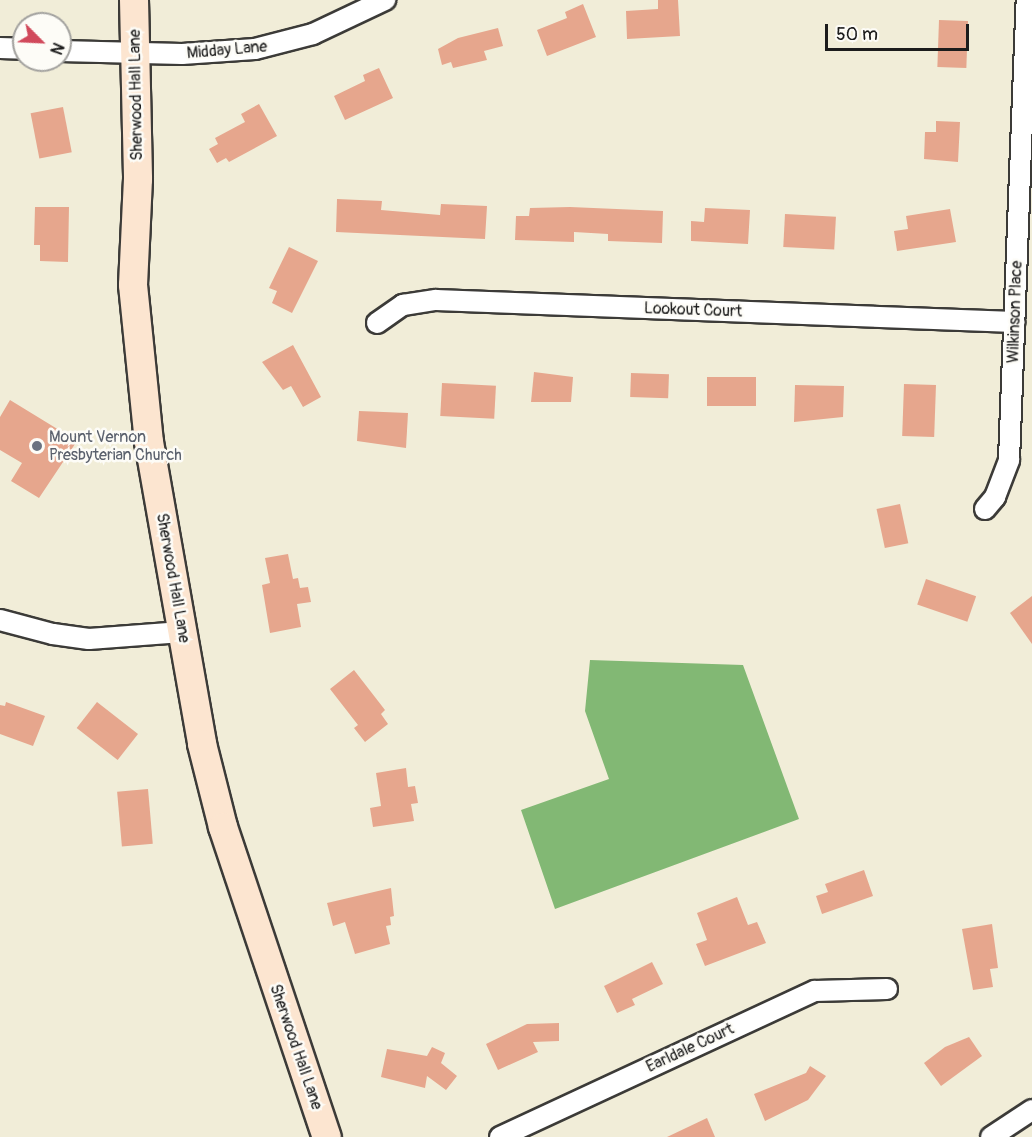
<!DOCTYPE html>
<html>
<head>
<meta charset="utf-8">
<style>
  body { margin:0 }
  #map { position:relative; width:1032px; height:1137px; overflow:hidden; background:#f1edd8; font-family:Pangolin,sans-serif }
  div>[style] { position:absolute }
  .forest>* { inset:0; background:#82b874 }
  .building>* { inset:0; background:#e6a68d; transform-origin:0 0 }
  .roads { filter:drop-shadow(2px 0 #3c3b38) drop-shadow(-2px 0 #3c3b38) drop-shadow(0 2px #3c3b38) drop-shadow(0 -2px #3c3b38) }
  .minor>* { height:20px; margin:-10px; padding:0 10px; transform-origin:10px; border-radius:10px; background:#fff }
  .secondary>* { height:28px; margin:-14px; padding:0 14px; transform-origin:14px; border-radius:14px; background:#fce5d0 }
  .dots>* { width:16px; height:16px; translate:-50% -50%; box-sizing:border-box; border:3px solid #fdfcf7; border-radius:50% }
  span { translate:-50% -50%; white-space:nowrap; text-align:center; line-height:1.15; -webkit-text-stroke:5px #fdfcf7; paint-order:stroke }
  .street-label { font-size:16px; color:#1c1c1c }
  .worship-label { font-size:16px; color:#5b616d }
  .left { translate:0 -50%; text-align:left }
  .north { position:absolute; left:12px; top:12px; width:60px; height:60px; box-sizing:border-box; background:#fdfcf7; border:2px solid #a3a29f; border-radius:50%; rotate:114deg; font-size:16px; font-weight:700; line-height:24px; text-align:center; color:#1c1c1c }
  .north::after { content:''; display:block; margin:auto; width:21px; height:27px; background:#d1495b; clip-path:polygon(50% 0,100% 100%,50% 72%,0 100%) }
  .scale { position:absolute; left:825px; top:24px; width:144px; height:27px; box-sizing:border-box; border:3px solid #1c1c1c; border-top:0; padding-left:8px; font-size:18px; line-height:21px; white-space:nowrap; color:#1c1c1c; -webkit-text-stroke:4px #fdfcf7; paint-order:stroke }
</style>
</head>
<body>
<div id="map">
  <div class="forest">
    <i style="clip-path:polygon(590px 660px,743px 665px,799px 819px,555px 909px,521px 810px,609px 779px,585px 711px)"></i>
  </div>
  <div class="building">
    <i style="clip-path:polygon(658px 0,678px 0,680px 36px,627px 39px,626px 11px,658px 9px)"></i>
    <i style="clip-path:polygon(583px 4px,596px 37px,547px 56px,537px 30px,567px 18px,565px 12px)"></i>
    <i style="left:939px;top:20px;width:29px;height:47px;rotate:2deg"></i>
    <i style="clip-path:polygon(498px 28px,503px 46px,484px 51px,487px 60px,453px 68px,451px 62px,442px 65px,438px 49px,458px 38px)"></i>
    <i style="clip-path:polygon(379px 68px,393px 98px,345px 120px,334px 96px,365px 81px,363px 75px)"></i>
    <i style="clip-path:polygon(259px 104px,277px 136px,229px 162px,226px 158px,217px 163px,209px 149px,218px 144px,215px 138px,245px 122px,241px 114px)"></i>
    <i style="left:63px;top:107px;width:46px;height:33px;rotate:79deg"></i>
    <i style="clip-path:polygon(936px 121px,960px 122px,958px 162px,924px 159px,925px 132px,936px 132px)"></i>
    <i style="clip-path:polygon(337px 199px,382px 201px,381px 210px,440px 215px,441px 204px,487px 206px,485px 239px,336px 232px)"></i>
    <i style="clip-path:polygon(35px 207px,69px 207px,68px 262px,40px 261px,40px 245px,34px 245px)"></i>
    <i style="clip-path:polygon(570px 207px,663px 211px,662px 243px,608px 241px,608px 234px,574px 232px,574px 242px,515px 240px,516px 216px,529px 216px,530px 208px)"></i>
    <i style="clip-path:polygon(705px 208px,750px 210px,748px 244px,691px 241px,691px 221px,704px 222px)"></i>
    <i style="clip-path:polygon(950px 209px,956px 242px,897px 251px,894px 231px,908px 229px,906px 216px)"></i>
    <i style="left:785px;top:214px;width:51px;height:33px;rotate:3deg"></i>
    <i style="clip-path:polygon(289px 247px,318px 261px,292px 313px,272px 303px,277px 291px,269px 288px)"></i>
    <i style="clip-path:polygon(293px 345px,321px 397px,303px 407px,291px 386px,283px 390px,262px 362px)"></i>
    <i style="clip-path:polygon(534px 372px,573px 377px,571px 402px,531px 402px)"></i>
    <i style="left:631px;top:373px;width:38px;height:24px;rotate:2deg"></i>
    <i style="left:707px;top:377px;width:49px;height:29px"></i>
    <i style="left:442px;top:383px;width:54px;height:33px;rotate:3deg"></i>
    <i style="left:904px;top:384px;width:32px;height:52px;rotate:2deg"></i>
    <i style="clip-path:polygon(795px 385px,844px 386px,843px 417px,794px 422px)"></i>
    <i style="clip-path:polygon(10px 400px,77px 441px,39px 498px,11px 481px,22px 463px,0 450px,0 417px)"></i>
    <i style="clip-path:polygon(359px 411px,408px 413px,406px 448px,357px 441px)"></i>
    <i style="left:900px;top:504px;width:40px;height:24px;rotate:78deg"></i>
    <i style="clip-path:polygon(288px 554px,293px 579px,298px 578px,300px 588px,308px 587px,311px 602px,297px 604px,301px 627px,270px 633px,262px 585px,270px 583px,265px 558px)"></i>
    <i style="left:926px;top:579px;width:53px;height:27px;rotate:19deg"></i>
    <i style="clip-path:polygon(1032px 596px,1032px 644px,1010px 613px)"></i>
    <i style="clip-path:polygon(354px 670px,385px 710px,381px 714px,388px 724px,365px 742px,354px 728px,358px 725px,330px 689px)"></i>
    <i style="clip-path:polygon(6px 702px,45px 716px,33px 746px,0 734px,0 705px,5px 706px)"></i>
    <i style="left:97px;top:702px;width:52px;height:33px;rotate:38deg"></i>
    <i style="clip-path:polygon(406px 768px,408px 787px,415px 786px,418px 803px,411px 804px,414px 821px,373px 827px,370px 808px,381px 806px,376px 773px)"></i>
    <i style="left:148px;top:789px;width:55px;height:31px;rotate:85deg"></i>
    <i style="clip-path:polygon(864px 870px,873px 896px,822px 914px,816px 896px,828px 892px,825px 884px)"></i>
    <i style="clip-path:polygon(391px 888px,394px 916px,390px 917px,391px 925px,386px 926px,390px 944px,355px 954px,345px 922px,333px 926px,327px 903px)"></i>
    <i style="clip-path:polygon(737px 897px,748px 925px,757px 922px,766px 943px,705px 966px,696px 944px,707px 940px,697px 913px)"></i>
    <i style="clip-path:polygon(992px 924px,998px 968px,990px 969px,993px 987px,973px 990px,962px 929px)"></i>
    <i style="clip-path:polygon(652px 962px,663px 984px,632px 999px,635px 1005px,617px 1013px,604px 986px)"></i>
    <i style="clip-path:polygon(559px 1023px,559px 1041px,533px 1042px,538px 1052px,498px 1070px,486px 1044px,527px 1024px)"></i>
    <i style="clip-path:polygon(969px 1037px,982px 1056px,941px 1086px,924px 1063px,945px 1047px)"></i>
    <i style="clip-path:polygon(432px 1047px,445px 1053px,441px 1063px,457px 1076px,446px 1090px,427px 1076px,425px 1088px,381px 1077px,387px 1049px,427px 1056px)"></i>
    <i style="clip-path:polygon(810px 1066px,826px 1076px,808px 1100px,765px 1121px,754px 1094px,806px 1073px)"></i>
    <i style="clip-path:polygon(707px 1118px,715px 1137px,667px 1137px)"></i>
  </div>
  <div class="roads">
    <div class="minor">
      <i style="left:0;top:48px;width:24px;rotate:2deg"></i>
      <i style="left:60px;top:51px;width:122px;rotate:1.4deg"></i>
      <i style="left:182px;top:54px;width:73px;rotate:-3.9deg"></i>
      <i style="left:255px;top:49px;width:60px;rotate:-14.5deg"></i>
      <i style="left:313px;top:34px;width:80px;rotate:-25.3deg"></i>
      <i style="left:377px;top:323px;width:32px;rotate:-35deg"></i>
      <i style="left:403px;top:305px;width:33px;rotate:-9deg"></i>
      <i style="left:436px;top:300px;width:579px;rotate:2.18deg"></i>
      <i style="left:985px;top:509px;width:16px;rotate:-50deg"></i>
      <i style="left:995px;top:497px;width:40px;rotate:-69deg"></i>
      <i style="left:1009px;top:460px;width:460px;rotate:-87.8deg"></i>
      <i style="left:0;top:620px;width:55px;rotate:14.8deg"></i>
      <i style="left:53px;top:634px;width:36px;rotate:8deg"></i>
      <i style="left:89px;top:639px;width:93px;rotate:-4.3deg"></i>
      <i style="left:500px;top:1137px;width:347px;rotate:-24.9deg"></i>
      <i style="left:815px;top:991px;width:72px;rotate:-1.6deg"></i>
      <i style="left:991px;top:1137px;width:49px;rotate:-33.4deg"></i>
    </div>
    <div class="secondary">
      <i style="left:134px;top:0;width:179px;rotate:88.7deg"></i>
      <i style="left:138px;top:179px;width:106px;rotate:92.7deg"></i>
      <i style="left:133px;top:285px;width:158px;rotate:84.2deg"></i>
      <i style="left:149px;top:442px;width:307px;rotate:80deg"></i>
      <i style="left:202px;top:744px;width:86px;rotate:75.8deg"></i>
      <i style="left:223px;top:827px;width:327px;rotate:71.5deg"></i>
    </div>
  </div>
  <div class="dots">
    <i style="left:37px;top:446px;background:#6b7280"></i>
  </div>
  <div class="street-label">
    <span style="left:227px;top:50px;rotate:-5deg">Midday Lane</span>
    <span style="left:136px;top:95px;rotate:-91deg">Sherwood Hall Lane</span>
    <span style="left:693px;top:310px;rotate:2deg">Lookout Court</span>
    <span style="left:1015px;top:312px;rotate:-88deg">Wilkinson Place</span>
    <span style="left:173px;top:578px;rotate:80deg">Sherwood Hall Lane</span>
    <span style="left:296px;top:1047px;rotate:71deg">Sherwood Hall Lane</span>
    <span style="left:690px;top:1048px;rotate:-25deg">Earldale Court</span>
  </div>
  <div class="worship-label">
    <span class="left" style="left:49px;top:446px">Mount Vernon<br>Presbyterian Church</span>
  </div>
  <div class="north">N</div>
  <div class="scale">50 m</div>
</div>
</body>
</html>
